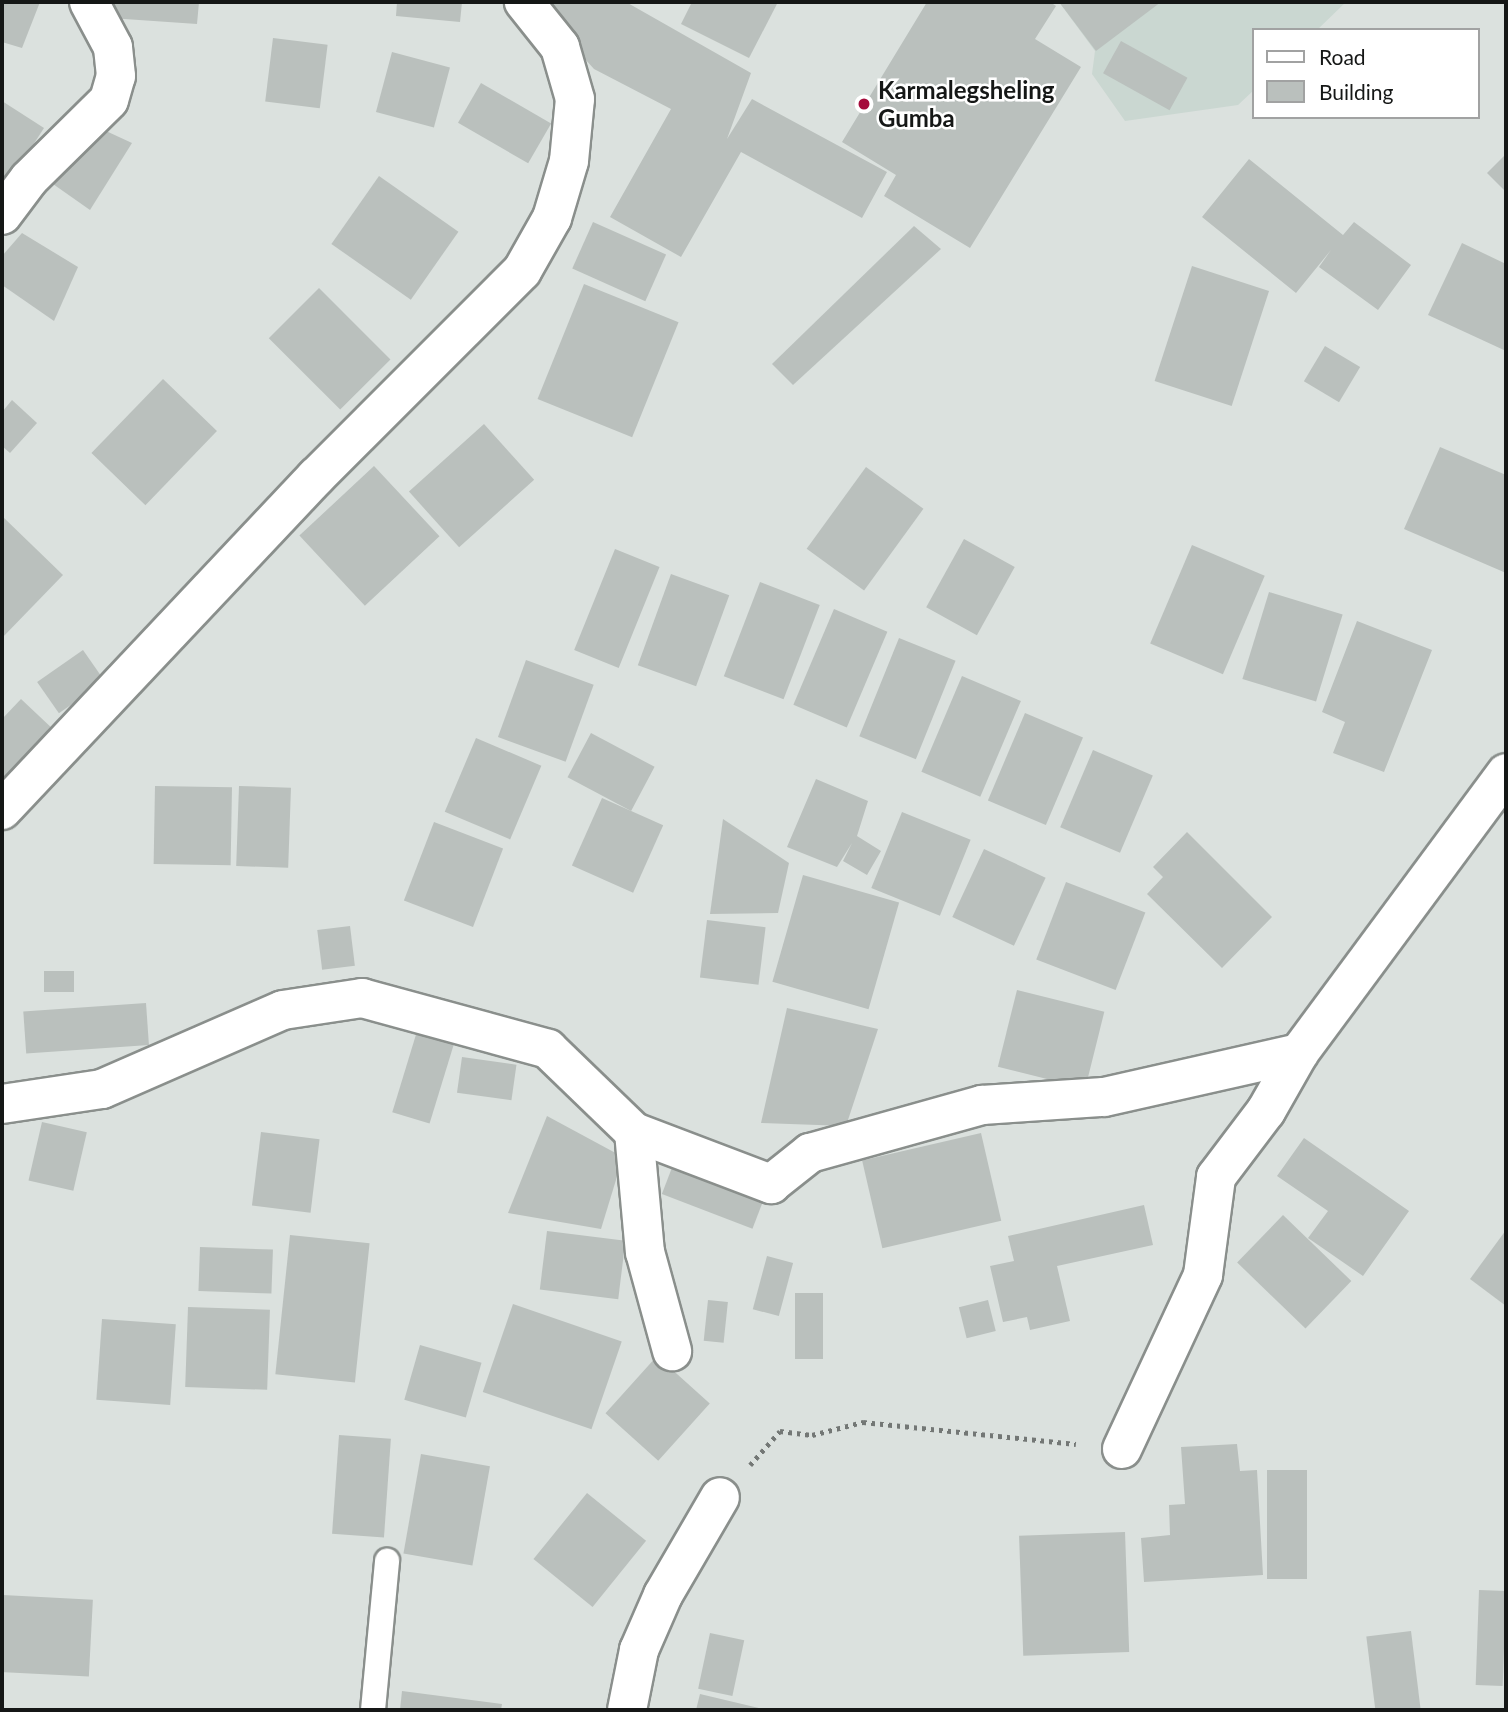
<!DOCTYPE html>
<html>
<head>
<meta charset="utf-8">
<style>
  body { margin:0 }
  #map { position:relative; width:1508px; height:1712px; overflow:hidden; background:#dbe1de; font-family:Lato,sans-serif }
  div>[style] { position:absolute }
  .built>* { inset:0; background:#cad7d1 }
  .building>* { inset:0; background:#bac0bd; transform-origin:0 0 }
  .path>* { height:4.5px; margin-top:-2.25px; transform-origin:0; background:repeating-linear-gradient(90deg,#737775 0 3.5px,transparent 0 8.5px) }
  .roads { filter:drop-shadow(2px 0 #8a8f8c) drop-shadow(-2px 0 #8a8f8c) drop-shadow(0 2px #8a8f8c) drop-shadow(0 -2px #8a8f8c) }
  .service>* { height:24px; margin:-12px; padding:0 12px; transform-origin:12px; border-radius:12px; background:#fff }
  .minor>* { height:38px; margin:-19px; padding:0 19px; transform-origin:19px; border-radius:19px; background:#fff }
  .dots>* { width:19px; height:19px; translate:-50% -50%; box-sizing:border-box; border:4px solid #fff; border-radius:50% }
  span { translate:-50% -50%; white-space:nowrap; text-align:center; line-height:1.15; -webkit-text-stroke:5px #fff; paint-order:stroke }
  .poi-label { font-size:24px; color:#151716; font-weight:700 }
  .left { translate:0 -50%; text-align:left }
  .frame { position:absolute; inset:0; border:4px solid #151716; pointer-events:none }
  .legend { position:absolute; left:1252px; top:28px; width:228px; height:91px; box-sizing:border-box; background:#fff; border:2px solid #a1a2a2; margin:0; padding:9px 12px; list-style:none; font-size:21px; color:#151716 }
  .legend li { display:flex; align-items:center; gap:14px; height:35px }
  .legend b { width:35px; border:2px solid #a1a2a2 }
</style>
</head>
<body>
<div id="map">
  <div class="built">
    <i style="clip-path:polygon(1059px 2px,1346px 2px,1317px 30px,1254px 30px,1254px 90px,1238px 105px,1125px 121px,1092px 74px,1095px 51px)"></i>
  </div>
  <div class="building">
    <i style="clip-path:polygon(2px 2px,40px 2px,22px 48px,2px 42px)"></i>
    <i style="clip-path:polygon(111px 2px,199px 2px,197px 24px,110px 18px)"></i>
    <i style="clip-path:polygon(397px 2px,462px 2px,460px 22px,396px 16px)"></i>
    <i style="clip-path:polygon(540px 2px,626px 2px,751px 73px,727px 139px,752px 99px,887px 172px,862px 218px,741px 152px,681px 257px,610px 217px,671px 109px,594px 69px,537px 6px)"></i>
    <i style="clip-path:polygon(692px 2px,778px 2px,749px 58px,681px 24px)"></i>
    <i style="clip-path:polygon(927px 2px,1050px 2px,1056px 6px,1035px 39px,1081px 67px,970px 248px,884px 196px,896px 175px,842px 142px)"></i>
    <i style="clip-path:polygon(1059px 2px,1161px 2px,1096px 51px)"></i>
    <i style="left:273px;top:38px;width:55px;height:64px;rotate:7deg"></i>
    <i style="left:1121px;top:41px;width:76px;height:37px;rotate:29deg"></i>
    <i style="left:392px;top:52px;width:60px;height:62px;rotate:15deg"></i>
    <i style="left:481px;top:83px;width:81px;height:46px;rotate:30deg"></i>
    <i style="clip-path:polygon(2px 101px,44px 128px,2px 193px)"></i>
    <i style="clip-path:polygon(93px 125px,132px 143px,90px 210px,53px 184px)"></i>
    <i style="clip-path:polygon(1506px 154px,1506px 192px,1487px 173px)"></i>
    <i style="clip-path:polygon(1249px 159px,1343px 235px,1354px 222px,1411px 265px,1378px 310px,1319px 267px,1331px 250px,1296px 293px,1202px 217px)"></i>
    <i style="left:379px;top:176px;width:97px;height:83px;rotate:35deg"></i>
    <i style="left:593px;top:222px;width:80px;height:51px;rotate:24deg"></i>
    <i style="clip-path:polygon(914px 226px,941px 249px,793px 385px,772px 364px)"></i>
    <i style="clip-path:polygon(22px 233px,78px 267px,54px 321px,2px 285px,2px 256px)"></i>
    <i style="clip-path:polygon(1462px 243px,1506px 264px,1506px 351px,1428px 315px)"></i>
    <i style="left:1192px;top:266px;width:81px;height:121px;rotate:18deg"></i>
    <i style="left:584px;top:284px;width:102px;height:124px;rotate:22deg"></i>
    <i style="left:319px;top:288px;width:101px;height:71px;rotate:45deg"></i>
    <i style="left:1325px;top:346px;width:41px;height:41px;rotate:31deg"></i>
    <i style="left:163px;top:379px;width:75px;height:103px;rotate:44deg"></i>
    <i style="clip-path:polygon(12px 400px,37px 423px,10px 453px,2px 446px,2px 412px)"></i>
    <i style="left:484px;top:424px;width:75px;height:101px;rotate:48deg"></i>
    <i style="clip-path:polygon(1440px 447px,1506px 475px,1506px 573px,1404px 529px)"></i>
    <i style="left:374px;top:466px;width:96px;height:102px;rotate:47deg"></i>
    <i style="left:866px;top:467px;width:71px;height:101px;rotate:36deg"></i>
    <i style="clip-path:polygon(2px 516px,63px 575px,2px 638px)"></i>
    <i style="left:964px;top:539px;width:58px;height:78px;rotate:29deg"></i>
    <i style="left:1192px;top:545px;width:79px;height:107px;rotate:23deg"></i>
    <i style="left:615px;top:549px;width:48px;height:109px;rotate:22deg"></i>
    <i style="left:671px;top:574px;width:62px;height:97px;rotate:20deg"></i>
    <i style="left:760px;top:582px;width:64px;height:101px;rotate:21deg"></i>
    <i style="left:1269px;top:592px;width:77px;height:91px;rotate:17deg"></i>
    <i style="left:834px;top:609px;width:58px;height:104px;rotate:23deg"></i>
    <i style="clip-path:polygon(1357px 621px,1432px 650px,1384px 772px,1333px 753px,1345px 722px,1322px 712px)"></i>
    <i style="left:899px;top:638px;width:61px;height:106px;rotate:22deg"></i>
    <i style="left:83px;top:650px;width:38px;height:56px;rotate:55deg"></i>
    <i style="left:526px;top:660px;width:72px;height:82px;rotate:20deg"></i>
    <i style="left:962px;top:676px;width:64px;height:104px;rotate:23deg"></i>
    <i style="clip-path:polygon(21px 699px,55px 731px,2px 788px,2px 719px)"></i>
    <i style="left:1025px;top:713px;width:63px;height:95px;rotate:23deg"></i>
    <i style="left:591px;top:733px;width:72px;height:50px;rotate:28deg"></i>
    <i style="left:476px;top:738px;width:71px;height:80px;rotate:23deg"></i>
    <i style="left:1093px;top:750px;width:65px;height:84px;rotate:23deg"></i>
    <i style="clip-path:polygon(816px 779px,868px 801px,857px 836px,881px 851px,867px 875px,843px 861px,852px 843px,837px 867px,787px 847px)"></i>
    <i style="left:155px;top:786px;width:77px;height:78px;rotate:1deg"></i>
    <i style="left:239px;top:786px;width:52px;height:80px;rotate:2deg"></i>
    <i style="left:602px;top:798px;width:67px;height:74px;rotate:24deg"></i>
    <i style="left:902px;top:812px;width:74px;height:82px;rotate:22deg"></i>
    <i style="clip-path:polygon(723px 819px,789px 863px,778px 913px,710px 914px)"></i>
    <i style="left:434px;top:822px;width:74px;height:84px;rotate:21deg"></i>
    <i style="clip-path:polygon(1187px 832px,1272px 917px,1222px 968px,1147px 894px,1163px 877px,1153px 867px)"></i>
    <i style="left:984px;top:849px;width:68px;height:75px;rotate:25deg"></i>
    <i style="left:803px;top:875px;width:100px;height:111px;rotate:16deg"></i>
    <i style="left:1066px;top:882px;width:85px;height:83px;rotate:21deg"></i>
    <i style="left:707px;top:920px;width:59px;height:58px;rotate:7deg"></i>
    <i style="left:350px;top:926px;width:40px;height:33px;rotate:83deg"></i>
    <i style="left:44px;top:971px;width:30px;height:21px"></i>
    <i style="left:1017px;top:990px;width:90px;height:79px;rotate:14deg"></i>
    <i style="left:146px;top:1003px;width:42px;height:123px;rotate:86deg"></i>
    <i style="clip-path:polygon(787px 1008px,878px 1029px,846px 1126px,761px 1123px)"></i>
    <i style="left:418px;top:1028px;width:39px;height:88px;rotate:17deg"></i>
    <i style="left:462px;top:1057px;width:55px;height:36px;rotate:8deg"></i>
    <i style="clip-path:polygon(547px 1116px,623px 1157px,601px 1229px,508px 1213px)"></i>
    <i style="left:42px;top:1122px;width:46px;height:60px;rotate:13deg"></i>
    <i style="left:261px;top:1132px;width:59px;height:74px;rotate:7deg"></i>
    <i style="left:981px;top:1133px;width:90px;height:122px;rotate:77deg"></i>
    <i style="clip-path:polygon(1304px 1138px,1409px 1211px,1363px 1276px,1308px 1238px,1328px 1211px,1277px 1176px)"></i>
    <i style="left:673px;top:1165px;width:97px;height:31px;rotate:21deg"></i>
    <i style="clip-path:polygon(1144px 1205px,1153px 1245px,1057px 1266px,1070px 1321px,1030px 1330px,1027px 1317px,1003px 1322px,990px 1266px,1014px 1261px,1008px 1236px)"></i>
    <i style="left:1283px;top:1215px;width:95px;height:66px;rotate:44deg"></i>
    <i style="clip-path:polygon(1506px 1230px,1506px 1306px,1470px 1279px)"></i>
    <i style="left:547px;top:1231px;width:79px;height:59px;rotate:7deg"></i>
    <i style="left:290px;top:1235px;width:80px;height:140px;rotate:6deg"></i>
    <i style="left:200px;top:1247px;width:73px;height:44px;rotate:2deg"></i>
    <i style="left:767px;top:1256px;width:27px;height:55px;rotate:15deg"></i>
    <i style="left:795px;top:1293px;width:28px;height:66px"></i>
    <i style="left:708px;top:1300px;width:20px;height:41px;rotate:6deg"></i>
    <i style="left:988px;top:1300px;width:32px;height:30px;rotate:76deg"></i>
    <i style="left:513px;top:1304px;width:115px;height:93px;rotate:19deg"></i>
    <i style="left:188px;top:1307px;width:82px;height:80px;rotate:2deg"></i>
    <i style="left:102px;top:1319px;width:74px;height:81px;rotate:4deg"></i>
    <i style="left:420px;top:1345px;width:64px;height:57px;rotate:16deg"></i>
    <i style="left:657px;top:1356px;width:71px;height:77px;rotate:42deg"></i>
    <i style="left:339px;top:1435px;width:52px;height:99px;rotate:4deg"></i>
    <i style="clip-path:polygon(1237px 1444px,1240px 1471px,1257px 1470px,1263px 1575px,1144px 1582px,1141px 1538px,1170px 1535px,1169px 1505px,1185px 1504px,1181px 1447px)"></i>
    <i style="left:421px;top:1454px;width:70px;height:101px;rotate:10deg"></i>
    <i style="left:1267px;top:1470px;width:40px;height:109px"></i>
    <i style="left:587px;top:1493px;width:76px;height:85px;rotate:39deg"></i>
    <i style="left:1125px;top:1532px;width:120px;height:106px;rotate:88deg"></i>
    <i style="left:1479px;top:1590px;width:27px;height:95px;rotate:2deg"></i>
    <i style="left:3px;top:1595px;width:90px;height:77px;rotate:3deg"></i>
    <i style="left:1411px;top:1631px;width:80px;height:45px;rotate:83deg"></i>
    <i style="left:710px;top:1633px;width:35px;height:57px;rotate:12deg"></i>
    <i style="clip-path:polygon(402px 1691px,502px 1704px,501px 1710px,400px 1710px)"></i>
    <i style="clip-path:polygon(700px 1694px,763px 1709px,763px 1710px,696px 1710px)"></i>
  </div>
  <div class="path">
    <i style="left:750px;top:1465px;width:45px;rotate:-48.6deg"></i>
    <i style="left:780px;top:1431px;width:32px;rotate:7deg"></i>
    <i style="left:812px;top:1435px;width:53px;rotate:-14.3deg"></i>
    <i style="left:863px;top:1422px;width:214px;rotate:5.9deg"></i>
  </div>
  <div class="roads">
    <div class="service">
      <i style="left:373px;top:1710px;width:150px;rotate:-84.6deg"></i>
    </div>
    <div class="minor">
      <i style="left:2px;top:215px;width:45px;rotate:-53.1deg"></i>
      <i style="left:29px;top:179px;width:112px;rotate:-44.6deg"></i>
      <i style="left:109px;top:100px;width:25px;rotate:-74deg"></i>
      <i style="left:116px;top:76px;width:29px;rotate:-96deg"></i>
      <i style="left:113px;top:47px;width:51px;rotate:-118.1deg"></i>
      <i style="left:2px;top:810px;width:458px;rotate:-46.7deg"></i>
      <i style="left:316px;top:477px;width:291px;rotate:-45deg"></i>
      <i style="left:522px;top:271px;width:61px;rotate:-60.5deg"></i>
      <i style="left:552px;top:218px;width:59px;rotate:-73.4deg"></i>
      <i style="left:569px;top:161px;width:62px;rotate:-84.5deg"></i>
      <i style="left:575px;top:99px;width:54px;rotate:-106.1deg"></i>
      <i style="left:560px;top:47px;width:58px;rotate:-128.7deg"></i>
      <i style="left:2px;top:1104px;width:101px;rotate:-8.5deg"></i>
      <i style="left:102px;top:1089px;width:197px;rotate:-23.6deg"></i>
      <i style="left:283px;top:1010px;width:80px;rotate:-8.6deg"></i>
      <i style="left:362px;top:998px;width:193px;rotate:15.3deg"></i>
      <i style="left:548px;top:1049px;width:120px;rotate:44deg"></i>
      <i style="left:634px;top:1132px;width:147px;rotate:20.8deg"></i>
      <i style="left:771px;top:1184px;width:50px;rotate:-38.5deg"></i>
      <i style="left:810px;top:1153px;width:179px;rotate:-15.6deg"></i>
      <i style="left:982px;top:1105px;width:122px;rotate:-3.8deg"></i>
      <i style="left:1104px;top:1097px;width:200px;rotate:-12.7deg"></i>
      <i style="left:634px;top:1132px;width:121px;rotate:84.8deg"></i>
      <i style="left:645px;top:1252px;width:103px;rotate:74.7deg"></i>
      <i style="left:1122px;top:1449px;width:192px;rotate:-65deg"></i>
      <i style="left:1203px;top:1275px;width:99px;rotate:-82.4deg"></i>
      <i style="left:1216px;top:1177px;width:83px;rotate:-52.9deg"></i>
      <i style="left:1266px;top:1111px;width:67px;rotate:-60.4deg"></i>
      <i style="left:1299px;top:1053px;width:348px;rotate:-53.5deg"></i>
      <i style="left:627px;top:1710px;width:61px;rotate:-78.7deg"></i>
      <i style="left:639px;top:1650px;width:60px;rotate:-66.4deg"></i>
      <i style="left:663px;top:1595px;width:113px;rotate:-59.8deg"></i>
    </div>
  </div>
  <div class="dots">
    <i style="left:864px;top:104px;background:#a50b3b"></i>
  </div>
  <div class="poi-label">
    <span class="left" style="left:878px;top:104px">Karmalegsheling<br>Gumba</span>
  </div>
  <div class="frame"></div>
  <ul class="legend">
  <li><b style="height:9px;background:#fff"></b>Road</li>
  <li><b style="height:19px;background:#bac0bd"></b>Building</li>
  </ul>
</div>
</body>
</html>
